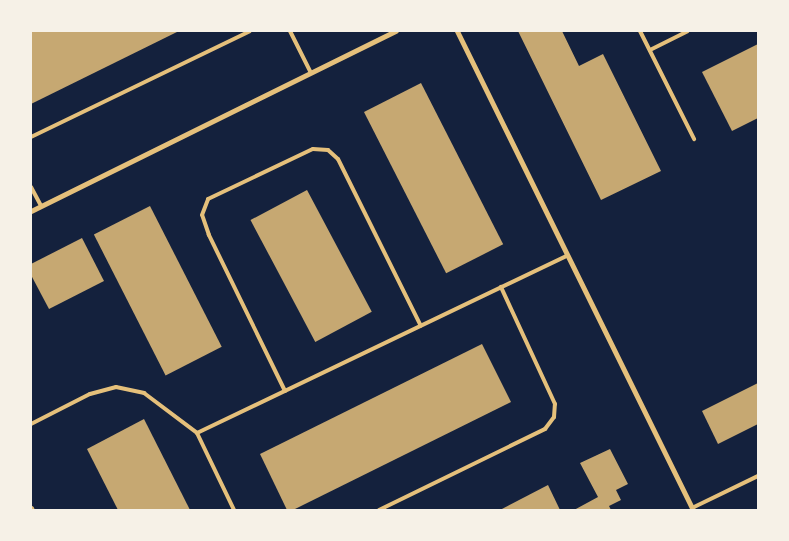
<!DOCTYPE html>
<html>
<head>
<meta charset="utf-8">
<style>
  body { margin:0 }
  #map { position:relative; width:789px; height:541px; overflow:hidden; background:#14213d; font-family:"Archivo Narrow",sans-serif }
  div>[style] { position:absolute }
  .building>* { inset:0; background:#c6a872; transform-origin:0 0 }
  .service>* { height:4px; margin:-2px; padding:0 2px; transform-origin:2px; border-radius:2px; background:#e5c07b }
  .minor>* { height:5px; margin:-2.5px; padding:0 2.5px; transform-origin:2.5px; border-radius:2.5px; background:#e5c07b }
  span { translate:-50% -50%; white-space:nowrap; text-align:center; line-height:1.15; -webkit-text-stroke:4px #f6f1e7; paint-order:stroke }
  .frame { position:absolute; inset:0; border:32px solid #f6f1e7; pointer-events:none }
</style>
</head>
<body>
<div id="map">
  <div class="building">
    <i style="clip-path:polygon(31px 31px,179px 31px,31px 104px)"></i>
    <i style="clip-path:polygon(518px 31px,562px 31px,579px 66px,603px 54px,661px 171px,601px 200px)"></i>
    <i style="clip-path:polygon(758px 44px,758px 118px,732px 131px,702px 72px)"></i>
    <i style="left:421px;top:83px;width:181px;height:64px;rotate:63deg"></i>
    <i style="left:307px;top:190px;width:138px;height:64px;rotate:62deg"></i>
    <i style="left:150px;top:206px;width:158px;height:63px;rotate:63deg"></i>
    <i style="clip-path:polygon(82px 238px,104px 281px,49px 309px,31px 275px,31px 264px)"></i>
    <i style="clip-path:polygon(482px 344px,511px 402px,293px 510px,287px 510px,260px 454px)"></i>
    <i style="clip-path:polygon(758px 383px,758px 424px,718px 444px,702px 411px)"></i>
    <i style="clip-path:polygon(144px 419px,190px 510px,118px 510px,87px 449px)"></i>
    <i style="clip-path:polygon(610px 449px,628px 484px,616px 490px,621px 500px,609px 506px,611px 510px,574px 510px,598px 497px,580px 463px)"></i>
    <i style="clip-path:polygon(548px 485px,560px 510px,500px 510px)"></i>
  </div>
  <div class="service">
    <i style="left:290px;top:31px;width:47px;rotate:63.4deg"></i>
    <i style="left:640px;top:31px;width:121px;rotate:63.4deg"></i>
    <i style="left:650px;top:50px;width:42px;rotate:-26.6deg"></i>
    <i style="left:31px;top:137px;width:243px;rotate:-25.8deg"></i>
    <i style="left:31px;top:187px;width:21px;rotate:62deg"></i>
    <i style="left:285px;top:391px;width:174px;rotate:-116deg"></i>
    <i style="left:209px;top:235px;width:21px;rotate:-109deg"></i>
    <i style="left:202px;top:215px;width:17px;rotate:-69deg"></i>
    <i style="left:208px;top:199px;width:116px;rotate:-25.5deg"></i>
    <i style="left:313px;top:149px;width:15px;rotate:4deg"></i>
    <i style="left:328px;top:150px;width:13px;rotate:42deg"></i>
    <i style="left:338px;top:159px;width:186px;rotate:63.6deg"></i>
    <i style="left:31px;top:424px;width:66px;rotate:-27deg"></i>
    <i style="left:90px;top:394px;width:27px;rotate:-15deg"></i>
    <i style="left:116px;top:387px;width:29px;rotate:12deg"></i>
    <i style="left:144px;top:393px;width:66px;rotate:37deg"></i>
    <i style="left:197px;top:433px;width:411px;rotate:-25.6deg"></i>
    <i style="left:197px;top:433px;width:85px;rotate:64.3deg"></i>
    <i style="left:692px;top:508px;width:73px;rotate:-25.9deg"></i>
    <i style="left:379px;top:510px;width:185px;rotate:-26deg"></i>
    <i style="left:545px;top:429px;width:15px;rotate:-53deg"></i>
    <i style="left:554px;top:417px;width:13px;rotate:-86deg"></i>
    <i style="left:555px;top:404px;width:129px;rotate:-114.8deg"></i>
  </div>
  <div class="minor">
    <i style="left:457px;top:31px;width:534px;rotate:63.77deg"></i>
    <i style="left:31px;top:211px;width:407px;rotate:-26.3deg"></i>
    <i style="left:31px;top:508px;width:2px;rotate:63deg"></i>
  </div>
  <div class="frame"></div>
</div>
</body>
</html>
